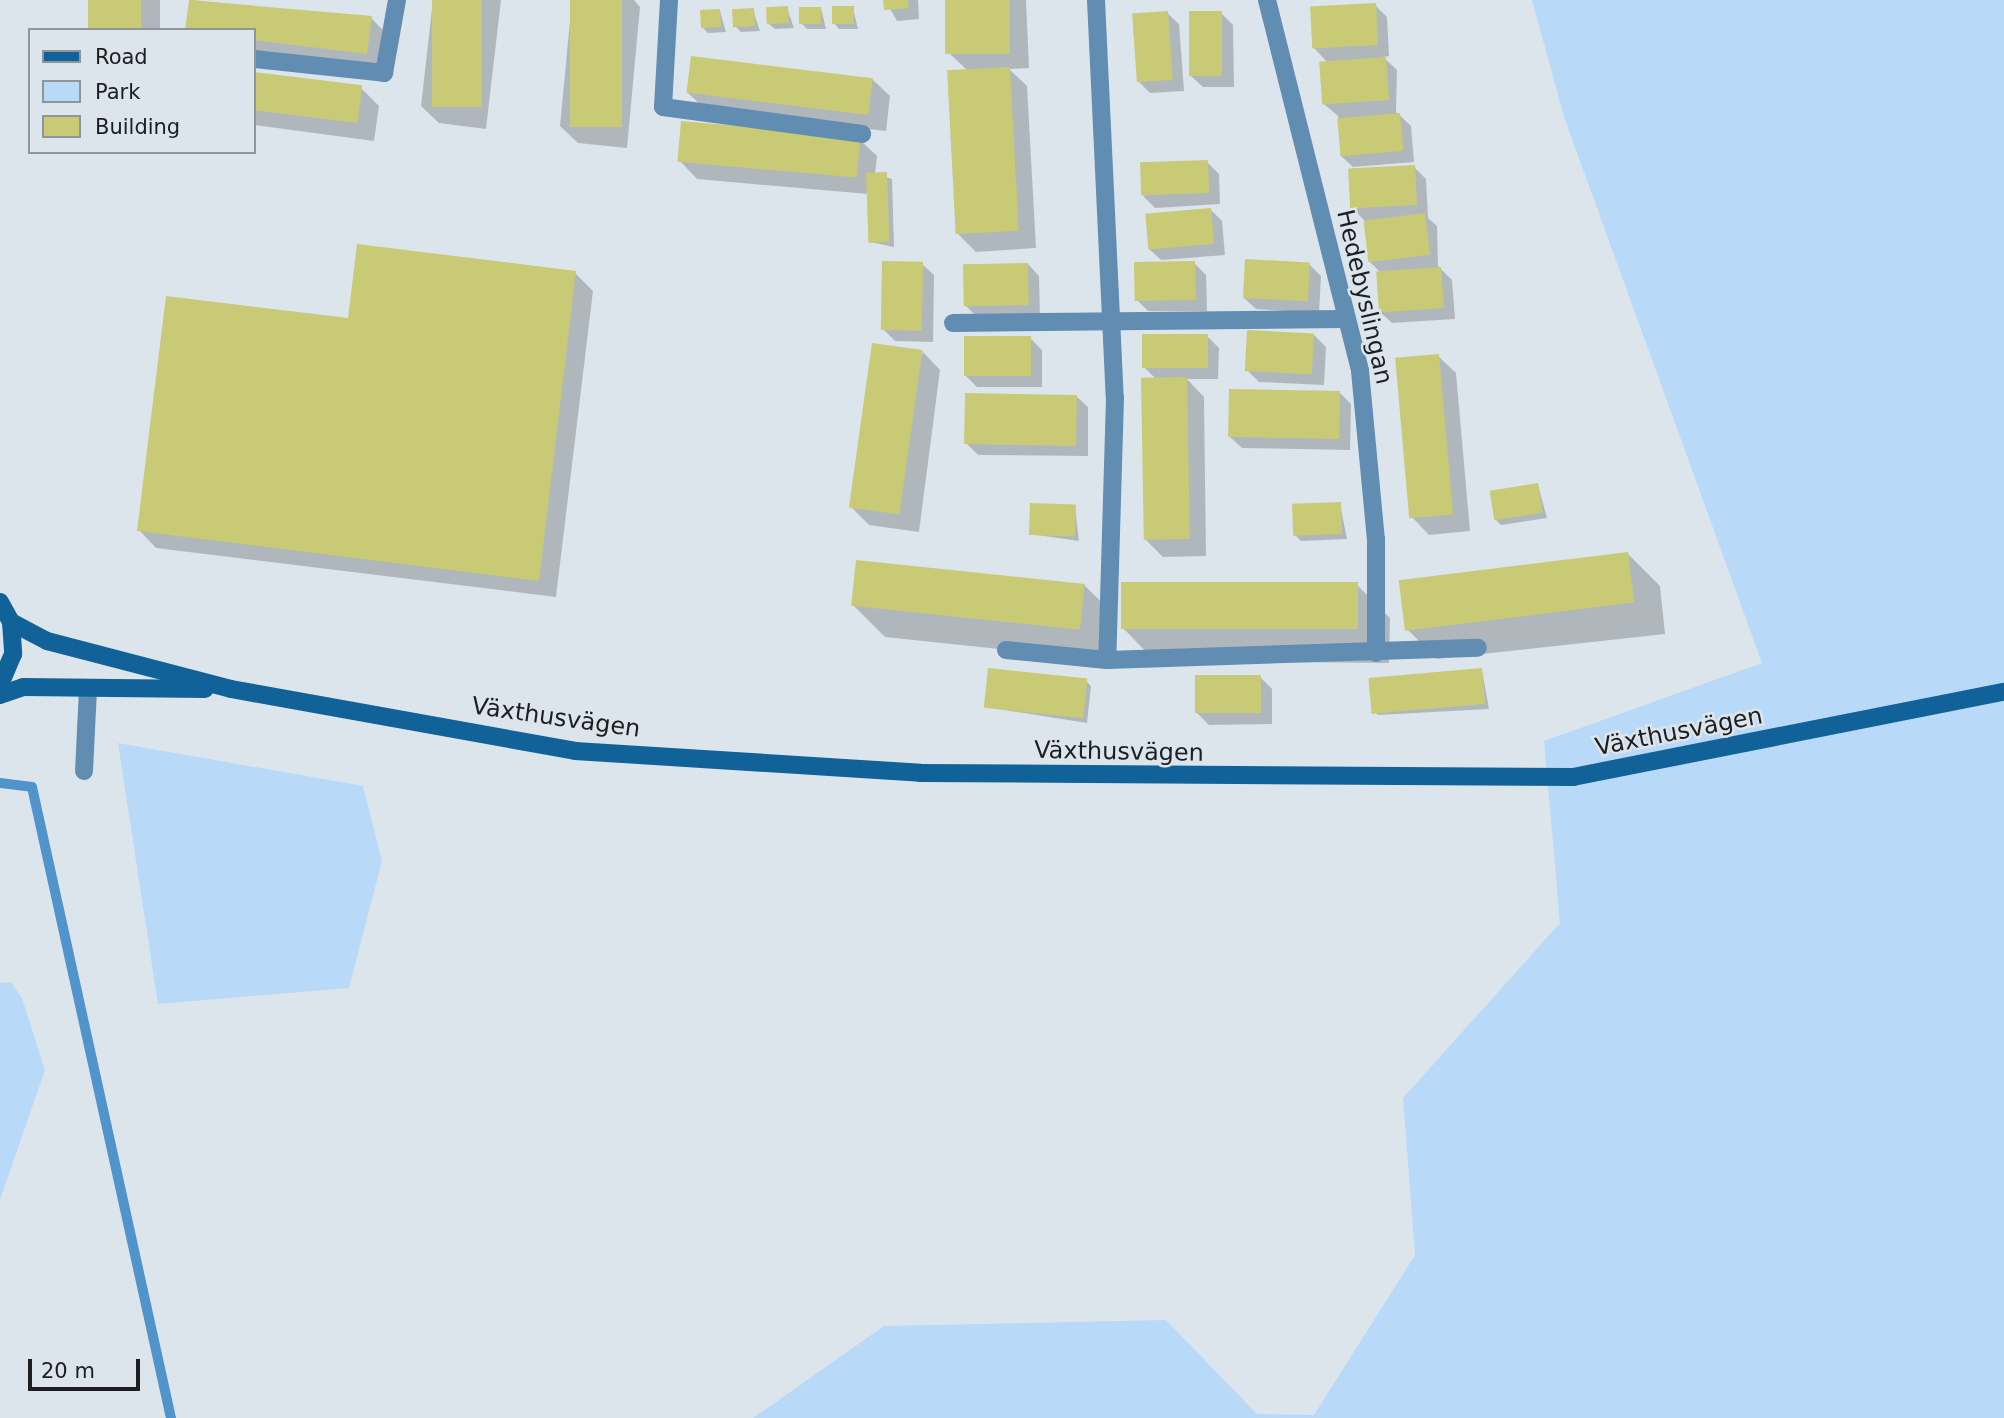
<!DOCTYPE html>
<html>
<head>
<meta charset="utf-8">
<style>
  body { margin:0 }
  #map { position:relative; width:2004px; height:1418px; overflow:hidden; background:#dde5ec; font-family:"DejaVu Sans",sans-serif }
  div>[style] { position:absolute }
  .green>* { inset:0; background:#b8daf8 }
  .shadow>* { inset:0; background:#0003; transform-origin:0 0 }
  .stream>* { height:10px; margin:-5px; padding:0 5px; transform-origin:5px; border-radius:5px; background:#5194cb }
  .building>* { inset:0; background:#c8ca76; transform-origin:0 0 }
  .lane>* { height:18px; margin:-9px; padding:0 9px; transform-origin:9px; border-radius:9px; background:#618db3 }
  .street>* { height:18px; margin:-9px; padding:0 9px; transform-origin:9px; border-radius:9px; background:#618db3 }
  .secondary>* { height:18px; margin:-9px; padding:0 9px; transform-origin:9px; border-radius:9px; background:#106298 }
  span { translate:-50% -50%; white-space:nowrap; text-align:center; line-height:1.15; -webkit-text-stroke:5px #dde5ec; paint-order:stroke }
  .street-label { font-size:24px; color:#1c1e21 }
  .legend { position:absolute; left:28px; top:28px; width:228px; height:126px; box-sizing:border-box; background:#dde5ec; border:2px solid #90959b; margin:0; padding:9px 12px; list-style:none; font-size:21px; color:#1c1e21 }
  .legend li { display:flex; align-items:center; gap:14px; height:35px }
  .legend b { width:35px; border:2px solid #90959b }
  .scale { position:absolute; left:28px; top:1359px; width:112px; height:32px; box-sizing:border-box; border:4px solid #1c1e21; border-top:0; padding-left:9px; font-size:21px; line-height:24px; white-space:nowrap; color:#1c1e21; -webkit-text-stroke:5px #dde5ec; paint-order:stroke }
</style>
</head>
<body>
<div id="map">
  <div class="green">
    <i style="clip-path:polygon(1532px 0,2004px 0,2004px 1418px,753px 1418px,884px 1326px,1166px 1320px,1257px 1414px,1314px 1415px,1415px 1255px,1403px 1098px,1560px 923px,1544px 741px,1762px 663px,1564px 117px)"></i>
    <i style="clip-path:polygon(118px 743px,363px 786px,382px 861px,349px 988px,158px 1004px)"></i>
    <i style="clip-path:polygon(11px 982px,22px 998px,45px 1070px,0 1200px,0 983px)"></i>
  </div>
  <div class="shadow">
    <i style="left:90px;top:0;width:70px;height:30px"></i>
    <i style="clip-path:polygon(191px 0,371px 18px,389px 36px,385px 71px,254px 55px,254px 30px,187px 30px)"></i>
    <i style="clip-path:polygon(433px 0,501px 0,486px 129px,439px 123px,421px 106px)"></i>
    <i style="clip-path:polygon(572px 0,634px 0,640px 7px,627px 148px,578px 143px,560px 126px)"></i>
    <i style="clip-path:polygon(885px 0,918px 0,919px 19px,897px 21px)"></i>
    <i style="clip-path:polygon(947px 0,1026px 0,1029px 68px,1009px 69px,1027px 86px,1036px 248px,976px 252px,958px 234px,968px 71px,950px 54px)"></i>
    <i style="clip-path:polygon(1375px 5px,1387px 17px,1389px 56px,1383px 57px,1397px 70px,1396px 112px,1411px 126px,1414px 162px,1353px 167px,1341px 156px,1338px 116px,1324px 104px,1328px 63px,1314px 48px)"></i>
    <i style="clip-path:polygon(787px 8px,794px 28px,775px 29px,769px 24px)"></i>
    <i style="clip-path:polygon(821px 8px,826px 29px,807px 29px,801px 23px)"></i>
    <i style="clip-path:polygon(853px 8px,858px 29px,839px 29px,834px 23px)"></i>
    <i style="clip-path:polygon(753px 10px,760px 31px,741px 32px,736px 27px)"></i>
    <i style="clip-path:polygon(720px 11px,726px 32px,708px 33px,702px 27px)"></i>
    <i style="clip-path:polygon(1167px 13px,1179px 24px,1184px 91px,1150px 93px,1138px 81px)"></i>
    <i style="clip-path:polygon(1221px 13px,1233px 25px,1234px 87px,1203px 87px,1191px 76px)"></i>
    <i style="clip-path:polygon(254px 74px,361px 88px,379px 106px,374px 141px,254px 125px)"></i>
    <i style="clip-path:polygon(872px 79px,890px 96px,886px 131px,706px 110px,688px 93px)"></i>
    <i style="clip-path:polygon(859px 139px,877px 156px,875px 174px,892px 179px,894px 247px,870px 242px,868px 194px,697px 179px,680px 161px)"></i>
    <i style="clip-path:polygon(1207px 162px,1219px 174px,1220px 204px,1155px 208px,1143px 196px)"></i>
    <i style="clip-path:polygon(1414px 167px,1426px 179px,1428px 218px,1437px 226px,1438px 266px,1452px 280px,1455px 319px,1392px 323px,1380px 312px,1381px 273px,1368px 260px,1365px 221px,1353px 209px)"></i>
    <i style="clip-path:polygon(1211px 210px,1222px 221px,1225px 255px,1161px 260px,1149px 249px)"></i>
    <i style="clip-path:polygon(1194px 263px,1206px 275px,1207px 311px,1148px 311px,1136px 299px)"></i>
    <i style="clip-path:polygon(922px 264px,934px 275px,933px 342px,895px 341px,883px 329px)"></i>
    <i style="clip-path:polygon(1028px 264px,1039px 276px,1040px 316px,977px 317px,965px 305px)"></i>
    <i style="clip-path:polygon(1309px 264px,1321px 276px,1319px 313px,1256px 309px,1244px 298px)"></i>
    <i style="clip-path:polygon(575px 273px,593px 291px,556px 597px,156px 548px,139px 530px,349px 320px)"></i>
    <i style="clip-path:polygon(1314px 335px,1326px 347px,1324px 385px,1259px 382px,1247px 370px)"></i>
    <i style="clip-path:polygon(1207px 336px,1219px 348px,1218px 379px,1187px 379px,1204px 397px,1206px 556px,1163px 557px,1145px 539px,1156px 379px,1144px 367px)"></i>
    <i style="clip-path:polygon(1030px 338px,1042px 350px,1042px 387px,977px 387px,965px 375px)"></i>
    <i style="clip-path:polygon(923px 352px,940px 370px,919px 532px,869px 525px,852px 508px)"></i>
    <i style="clip-path:polygon(1438px 356px,1456px 373px,1470px 531px,1429px 535px,1412px 517px)"></i>
    <i style="clip-path:polygon(1339px 392px,1351px 404px,1350px 450px,1242px 448px,1230px 437px)"></i>
    <i style="clip-path:polygon(1076px 396px,1088px 407px,1088px 456px,978px 455px,966px 443px)"></i>
    <i style="clip-path:polygon(1538px 485px,1547px 518px,1501px 525px,1495px 519px)"></i>
    <i style="clip-path:polygon(1340px 504px,1347px 539px,1301px 541px,1295px 535px)"></i>
    <i style="clip-path:polygon(1075px 507px,1079px 541px,1030px 534px)"></i>
    <i style="clip-path:polygon(1627px 553px,1660px 586px,1665px 634px,1437px 659px,1405px 627px)"></i>
    <i style="clip-path:polygon(1084px 585px,1117px 617px,1112px 661px,885px 637px,853px 605px)"></i>
    <i style="clip-path:polygon(1358px 586px,1390px 618px,1389px 663px,1155px 661px,1123px 628px)"></i>
    <i style="clip-path:polygon(1482px 670px,1489px 709px,1378px 715px,1372px 710px)"></i>
    <i style="clip-path:polygon(1260px 677px,1272px 689px,1272px 724px,1209px 725px,1197px 713px)"></i>
    <i style="clip-path:polygon(1086px 681px,1091px 686px,1087px 723px,985px 707px)"></i>
  </div>
  <div class="stream">
    <i style="left:0;top:783px;width:32px;rotate:7deg"></i>
    <i style="left:32px;top:787px;width:646px;rotate:77.58deg"></i>
  </div>
  <div class="building">
    <i style="left:88px;top:0;width:53px;height:30px"></i>
    <i style="clip-path:polygon(189px 0,372px 16px,367px 54px,254px 40px,254px 30px,185px 30px)"></i>
    <i style="left:432px;top:0;width:50px;height:107px"></i>
    <i style="left:570px;top:0;width:52px;height:127px"></i>
    <i style="clip-path:polygon(883px 0,908px 0,909px 8px,884px 10px)"></i>
    <i style="left:945px;top:0;width:65px;height:54px"></i>
    <i style="left:1376px;top:3px;width:42px;height:66px;rotate:87deg"></i>
    <i style="left:788px;top:6px;width:17px;height:22px;rotate:87deg"></i>
    <i style="left:832px;top:6px;width:22px;height:18px"></i>
    <i style="left:799px;top:7px;width:22px;height:17px"></i>
    <i style="left:754px;top:8px;width:18px;height:22px;rotate:87deg"></i>
    <i style="left:720px;top:9px;width:18px;height:20px;rotate:87deg"></i>
    <i style="left:1168px;top:11px;width:69px;height:36px;rotate:86deg"></i>
    <i style="left:1189px;top:11px;width:33px;height:65px"></i>
    <i style="left:691px;top:56px;width:183px;height:37px;rotate:7deg"></i>
    <i style="left:1386px;top:57px;width:43px;height:67px;rotate:86deg"></i>
    <i style="left:1010px;top:67px;width:164px;height:63px;rotate:87deg"></i>
    <i style="left:254px;top:72px;width:109px;height:38px;rotate:7deg"></i>
    <i style="left:1400px;top:113px;width:38px;height:63px;rotate:85deg"></i>
    <i style="left:681px;top:121px;width:180px;height:41px;rotate:5deg"></i>
    <i style="left:1208px;top:160px;width:33px;height:68px;rotate:88deg"></i>
    <i style="left:1415px;top:165px;width:40px;height:67px;rotate:87deg"></i>
    <i style="left:887px;top:172px;width:70px;height:21px;rotate:88deg"></i>
    <i style="left:1211px;top:208px;width:36px;height:66px;rotate:85deg"></i>
    <i style="left:1425px;top:213px;width:42px;height:62px;rotate:83deg"></i>
    <i style="clip-path:polygon(357px 244px,576px 271px,539px 581px,137px 531px,166px 296px,348px 318px)"></i>
    <i style="left:1245px;top:259px;width:65px;height:39px;rotate:3deg"></i>
    <i style="left:882px;top:261px;width:41px;height:69px;rotate:1deg"></i>
    <i style="left:1195px;top:261px;width:39px;height:61px;rotate:89deg"></i>
    <i style="left:1028px;top:263px;width:42px;height:65px;rotate:89deg"></i>
    <i style="left:1441px;top:267px;width:41px;height:65px;rotate:86deg"></i>
    <i style="left:1247px;top:330px;width:67px;height:41px;rotate:3deg"></i>
    <i style="left:1142px;top:334px;width:66px;height:34px"></i>
    <i style="left:964px;top:336px;width:67px;height:40px"></i>
    <i style="left:872px;top:343px;width:51px;height:166px;rotate:8deg"></i>
    <i style="left:1439px;top:354px;width:161px;height:44px;rotate:85deg"></i>
    <i style="left:1187px;top:377px;width:162px;height:46px;rotate:89deg"></i>
    <i style="left:1229px;top:389px;width:111px;height:48px;rotate:1deg"></i>
    <i style="left:965px;top:393px;width:112px;height:51px;rotate:1deg"></i>
    <i style="left:1538px;top:483px;width:30px;height:49px;rotate:81deg"></i>
    <i style="left:1341px;top:502px;width:32px;height:49px;rotate:88deg"></i>
    <i style="left:1030px;top:503px;width:46px;height:32px;rotate:2deg"></i>
    <i style="left:1628px;top:552px;width:51px;height:231px;rotate:83deg"></i>
    <i style="left:856px;top:560px;width:230px;height:46px;rotate:6deg"></i>
    <i style="left:1121px;top:582px;width:237px;height:47px"></i>
    <i style="left:988px;top:668px;width:100px;height:40px;rotate:6deg"></i>
    <i style="left:1482px;top:668px;width:36px;height:114px;rotate:85deg"></i>
    <i style="left:1261px;top:675px;width:38px;height:66px;rotate:90deg"></i>
  </div>
  <div class="lane">
    <i style="left:84px;top:771px;width:83px;rotate:-87.2deg"></i>
  </div>
  <div class="street">
    <i style="left:669px;top:0;width:107px;rotate:93.2deg"></i>
    <i style="left:663px;top:107px;width:201px;rotate:7.7deg"></i>
    <i style="left:1096px;top:0;width:398px;rotate:87.3deg"></i>
    <i style="left:1115px;top:398px;width:262px;rotate:91.7deg"></i>
    <i style="left:1267px;top:0;width:382px;rotate:75.9deg"></i>
    <i style="left:1360px;top:371px;width:169px;rotate:84.6deg"></i>
    <i style="left:1376px;top:539px;width:114px;rotate:90deg"></i>
    <i style="left:254px;top:59px;width:131px;rotate:6.1deg"></i>
    <i style="left:384px;top:73px;width:74px;rotate:-79.9deg"></i>
    <i style="left:953px;top:323px;width:391px;rotate:-0.6deg"></i>
    <i style="left:1006px;top:650px;width:101px;rotate:5.7deg"></i>
    <i style="left:1107px;top:660px;width:371px;rotate:-1.9deg"></i>
  </div>
  <div class="secondary">
    <i style="left:0;top:602px;width:23px;rotate:61deg"></i>
    <i style="left:11px;top:622px;width:32px;rotate:86deg"></i>
    <i style="left:13px;top:654px;width:33px;rotate:113deg"></i>
    <i style="left:11px;top:622px;width:41px;rotate:27.8deg"></i>
    <i style="left:47px;top:641px;width:190px;rotate:14.6deg"></i>
    <i style="left:231px;top:689px;width:350px;rotate:10.2deg"></i>
    <i style="left:575px;top:751px;width:346px;rotate:3.6deg"></i>
    <i style="left:920px;top:773px;width:653px;rotate:0.35deg"></i>
    <i style="left:1573px;top:777px;width:439px;rotate:-11.2deg"></i>
    <i style="left:0;top:695px;width:24px;rotate:-19deg"></i>
    <i style="left:23px;top:687px;width:182px;rotate:0.6deg"></i>
  </div>
  <div class="street-label">
    <span style="left:1364px;top:297px;rotate:77deg">Hedebyslingan</span>
    <span style="left:556px;top:718px;rotate:8deg">Växthusvägen</span>
    <span style="left:1679px;top:732px;rotate:-11deg">Växthusvägen</span>
    <span style="left:1119px;top:752px;rotate:1deg">Växthusvägen</span>
  </div>
  <ul class="legend">
  <li><b style="height:9px;background:#106298"></b>Road</li>
  <li><b style="height:19px;background:#b8daf8"></b>Park</li>
  <li><b style="height:19px;background:#c8ca76"></b>Building</li>
  </ul>
  <div class="scale">20 m</div>
</div>
</body>
</html>
